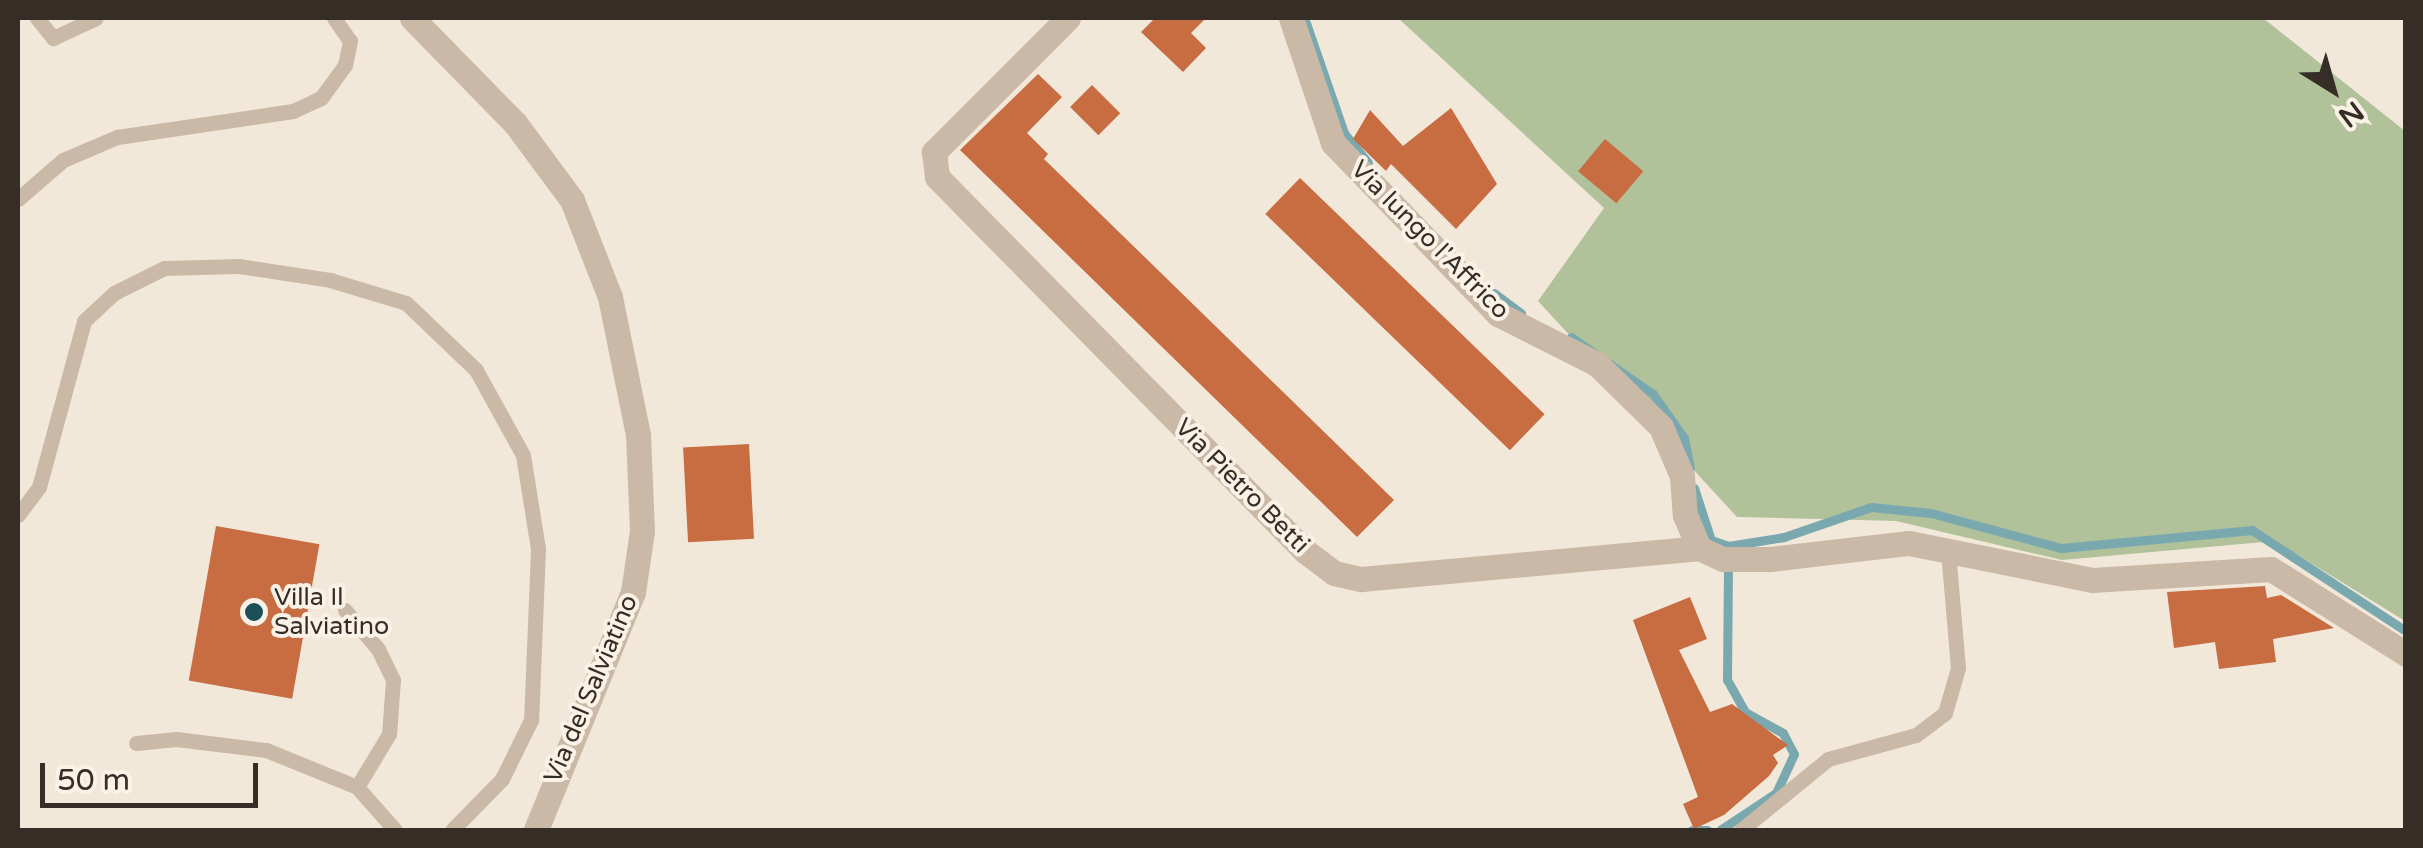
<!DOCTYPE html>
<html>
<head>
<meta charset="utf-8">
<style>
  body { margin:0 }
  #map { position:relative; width:2423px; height:848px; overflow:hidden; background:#f2e8da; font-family:"Varela Round",sans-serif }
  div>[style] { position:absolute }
  .green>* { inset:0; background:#b1c19a }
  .stream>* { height:9px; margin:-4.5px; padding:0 4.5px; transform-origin:4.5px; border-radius:4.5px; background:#79a9af }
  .building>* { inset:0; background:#c86c42; transform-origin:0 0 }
  .lane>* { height:15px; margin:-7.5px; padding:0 7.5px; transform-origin:7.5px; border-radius:7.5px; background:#cab9a6 }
  .street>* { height:25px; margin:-12.5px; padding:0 12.5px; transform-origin:12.5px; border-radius:12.5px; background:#cab9a6 }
  .dots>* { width:28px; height:28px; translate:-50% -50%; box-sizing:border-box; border:5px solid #faf2e6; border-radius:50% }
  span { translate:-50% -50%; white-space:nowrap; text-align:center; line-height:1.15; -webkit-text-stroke:8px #faf2e6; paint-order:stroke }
  .street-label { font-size:25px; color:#362d27 }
  .poi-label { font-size:25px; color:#362d27 }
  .left { translate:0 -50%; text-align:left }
  .frame { position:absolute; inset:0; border:20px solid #362d27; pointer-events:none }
  .north { position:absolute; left:2283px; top:40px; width:100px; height:100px; -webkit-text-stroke:8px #faf2e6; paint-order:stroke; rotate:143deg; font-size:28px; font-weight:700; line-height:40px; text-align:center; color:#362d27 }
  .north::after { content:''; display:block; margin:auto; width:35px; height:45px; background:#362d27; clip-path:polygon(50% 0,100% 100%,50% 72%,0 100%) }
  .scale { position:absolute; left:40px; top:763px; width:218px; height:45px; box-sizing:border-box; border:5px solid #362d27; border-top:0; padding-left:12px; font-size:30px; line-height:35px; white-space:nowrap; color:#362d27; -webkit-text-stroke:8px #faf2e6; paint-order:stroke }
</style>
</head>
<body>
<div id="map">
  <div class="green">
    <i style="clip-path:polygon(1398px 18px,2263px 18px,2405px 131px,2405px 621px,2275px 541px,2062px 560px,1896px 521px,1737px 517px,1538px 301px,1604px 208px)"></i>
  </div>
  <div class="stream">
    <i style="left:1306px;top:23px;width:116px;rotate:70.9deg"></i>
    <i style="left:1344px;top:133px;width:38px;rotate:51deg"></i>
    <i style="left:1494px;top:293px;width:34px;rotate:37deg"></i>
    <i style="left:1571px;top:337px;width:100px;rotate:34.8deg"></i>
    <i style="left:1653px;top:394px;width:54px;rotate:54.8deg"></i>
    <i style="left:1684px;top:438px;width:31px;rotate:79deg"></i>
    <i style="left:1694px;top:488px;width:55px;rotate:71.9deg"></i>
    <i style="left:1711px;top:540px;width:18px;rotate:19deg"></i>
    <i style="left:1728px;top:546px;width:57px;rotate:-9.1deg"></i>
    <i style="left:1784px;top:537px;width:92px;rotate:-19deg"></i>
    <i style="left:1871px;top:507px;width:60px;rotate:5.7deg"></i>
    <i style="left:1931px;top:513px;width:135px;rotate:15.1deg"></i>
    <i style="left:2061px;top:548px;width:192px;rotate:-5.4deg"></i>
    <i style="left:2252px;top:530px;width:184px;rotate:33.3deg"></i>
    <i style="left:1692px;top:830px;width:15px"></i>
    <i style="left:1720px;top:830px;width:67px;rotate:-33.5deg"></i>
    <i style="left:1776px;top:793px;width:43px;rotate:-65.2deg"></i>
    <i style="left:1794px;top:754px;width:24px;rotate:-118deg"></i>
    <i style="left:1783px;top:733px;width:43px;rotate:-151.1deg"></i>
    <i style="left:1745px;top:712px;width:37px;rotate:-119deg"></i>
    <i style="left:1727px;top:680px;width:117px;rotate:-89.5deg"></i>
  </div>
  <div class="building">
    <i style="clip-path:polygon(1155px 18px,1206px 18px,1191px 33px,1206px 48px,1183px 72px,1141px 32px)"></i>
    <i style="clip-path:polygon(1038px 74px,1062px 97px,1027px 133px,1048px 154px,1044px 159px,1394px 500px,1357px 537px,960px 150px)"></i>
    <i style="left:1092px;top:85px;width:40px;height:31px;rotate:45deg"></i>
    <i style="clip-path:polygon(1451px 108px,1497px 184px,1456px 229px,1391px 164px,1386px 171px,1353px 139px,1370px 110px,1403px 146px)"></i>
    <i style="left:1605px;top:139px;width:50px;height:42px;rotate:40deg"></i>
    <i style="left:1300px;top:178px;width:340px;height:50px;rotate:44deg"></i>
    <i style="left:749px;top:444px;width:95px;height:66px;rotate:87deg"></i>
    <i style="left:216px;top:526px;width:105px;height:157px;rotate:10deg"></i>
    <i style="clip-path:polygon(2265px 586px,2267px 598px,2281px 595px,2334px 628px,2273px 639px,2276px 662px,2219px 669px,2215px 642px,2174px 648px,2167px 592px)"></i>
    <i style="clip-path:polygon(1690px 597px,1707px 639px,1679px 650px,1710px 712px,1732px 704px,1788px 745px,1773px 755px,1778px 763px,1769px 776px,1724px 815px,1694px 829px,1683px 804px,1698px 797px,1633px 620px)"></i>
  </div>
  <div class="lane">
    <i style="left:37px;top:18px;width:26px;rotate:51deg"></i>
    <i style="left:53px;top:38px;width:47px;rotate:-24.9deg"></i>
    <i style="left:18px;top:199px;width:60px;rotate:-40.9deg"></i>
    <i style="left:63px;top:160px;width:59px;rotate:-23.1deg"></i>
    <i style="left:117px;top:137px;width:178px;rotate:-8.4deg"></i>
    <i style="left:293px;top:111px;width:31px;rotate:-25deg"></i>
    <i style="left:321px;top:98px;width:41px;rotate:-54deg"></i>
    <i style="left:345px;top:65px;width:25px;rotate:-78deg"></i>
    <i style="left:350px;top:41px;width:28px;rotate:-125deg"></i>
    <i style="left:18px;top:515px;width:35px;rotate:-53deg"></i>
    <i style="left:39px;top:487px;width:172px;rotate:-74.8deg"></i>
    <i style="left:84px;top:321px;width:41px;rotate:-43deg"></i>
    <i style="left:114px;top:293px;width:56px;rotate:-26.6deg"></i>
    <i style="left:164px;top:268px;width:75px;rotate:-1.5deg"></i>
    <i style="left:239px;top:266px;width:92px;rotate:8.7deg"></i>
    <i style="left:330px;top:280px;width:79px;rotate:16.8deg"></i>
    <i style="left:406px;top:303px;width:97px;rotate:43.7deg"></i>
    <i style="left:476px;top:370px;width:97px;rotate:61.1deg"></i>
    <i style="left:523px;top:455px;width:95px;rotate:80.9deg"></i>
    <i style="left:538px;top:549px;width:171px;rotate:92.3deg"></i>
    <i style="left:531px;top:720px;width:66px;rotate:116.2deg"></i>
    <i style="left:502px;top:779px;width:71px;rotate:134.4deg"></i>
    <i style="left:345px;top:610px;width:51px;rotate:49.8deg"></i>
    <i style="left:378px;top:649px;width:34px;rotate:64deg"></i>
    <i style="left:393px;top:680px;width:54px;rotate:94.2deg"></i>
    <i style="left:389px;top:734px;width:62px;rotate:121.1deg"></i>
    <i style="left:136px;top:743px;width:40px;rotate:-5.7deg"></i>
    <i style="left:176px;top:739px;width:91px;rotate:7deg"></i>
    <i style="left:266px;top:750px;width:98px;rotate:22.1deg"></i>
    <i style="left:357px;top:787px;width:57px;rotate:48.5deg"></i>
    <i style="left:1741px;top:830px;width:112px;rotate:-39.2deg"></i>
    <i style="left:1828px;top:759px;width:91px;rotate:-15.3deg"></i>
    <i style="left:1916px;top:735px;width:36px;rotate:-37deg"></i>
    <i style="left:1945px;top:713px;width:47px;rotate:-73.9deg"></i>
    <i style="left:1958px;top:668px;width:117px;rotate:-94.9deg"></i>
  </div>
  <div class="street">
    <i style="left:412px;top:18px;width:147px;rotate:45.6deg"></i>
    <i style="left:515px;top:123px;width:96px;rotate:53.5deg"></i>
    <i style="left:572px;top:200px;width:104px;rotate:68.6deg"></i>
    <i style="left:610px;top:297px;width:141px;rotate:78.5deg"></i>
    <i style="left:638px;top:435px;width:96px;rotate:87.6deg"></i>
    <i style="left:642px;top:531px;width:62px;rotate:98.4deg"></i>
    <i style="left:633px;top:592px;width:257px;rotate:112.2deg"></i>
    <i style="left:1068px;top:18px;width:190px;rotate:135deg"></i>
    <i style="left:934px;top:152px;width:25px;rotate:83deg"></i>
    <i style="left:937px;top:177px;width:525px;rotate:45.46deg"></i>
    <i style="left:1305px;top:551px;width:36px;rotate:37deg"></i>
    <i style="left:1334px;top:573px;width:28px;rotate:13deg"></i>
    <i style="left:1361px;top:579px;width:339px;rotate:-5.2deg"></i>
    <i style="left:1291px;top:18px;width:132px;rotate:71.4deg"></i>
    <i style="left:1333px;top:143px;width:238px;rotate:46deg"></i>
    <i style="left:1498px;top:314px;width:111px;rotate:26.8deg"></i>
    <i style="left:1597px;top:364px;width:90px;rotate:44.5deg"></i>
    <i style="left:1661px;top:427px;width:53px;rotate:66.8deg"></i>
    <i style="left:1682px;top:476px;width:39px;rotate:86deg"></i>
    <i style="left:1685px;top:515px;width:36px;rotate:67deg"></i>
    <i style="left:1699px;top:548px;width:26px;rotate:25deg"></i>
    <i style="left:1723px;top:559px;width:47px"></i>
    <i style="left:1770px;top:559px;width:140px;rotate:-6.6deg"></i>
    <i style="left:1909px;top:543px;width:187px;rotate:11.4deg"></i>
    <i style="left:2092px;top:580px;width:179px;rotate:-3.5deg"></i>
    <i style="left:2271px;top:569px;width:160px;rotate:32.2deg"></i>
  </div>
  <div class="dots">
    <i style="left:254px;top:612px;background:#1c5058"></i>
  </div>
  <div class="street-label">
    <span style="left:1430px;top:240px;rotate:45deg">Via lungo l'Affrico</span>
    <span style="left:1242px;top:486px;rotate:45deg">Via Pietro Betti</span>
    <span style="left:591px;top:689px;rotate:-67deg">Via del Salviatino</span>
  </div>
  <div class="poi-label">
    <span class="left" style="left:274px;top:612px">Villa Il<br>Salviatino</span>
  </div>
  <div class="frame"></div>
  <div class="north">N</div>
  <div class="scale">50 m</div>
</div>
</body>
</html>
